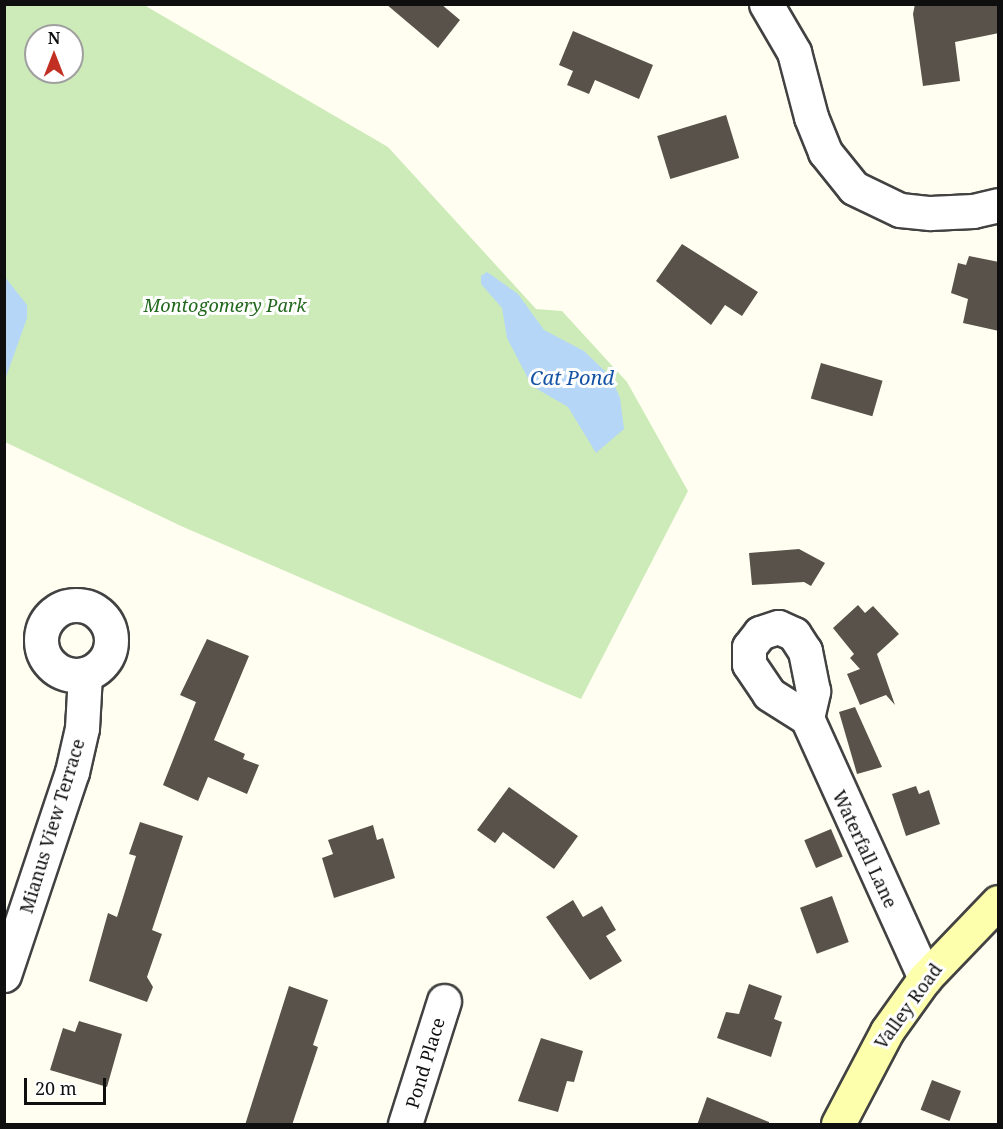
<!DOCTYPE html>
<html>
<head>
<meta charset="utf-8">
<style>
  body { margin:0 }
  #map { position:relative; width:1003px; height:1129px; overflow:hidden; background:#fffef1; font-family:"Noto Serif",serif }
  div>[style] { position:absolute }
  .green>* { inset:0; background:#cdebb9 }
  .water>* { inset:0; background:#b5d6f7 }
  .building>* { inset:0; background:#58524b; transform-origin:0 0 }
  .roads { filter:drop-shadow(2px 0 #424242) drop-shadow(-2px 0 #424242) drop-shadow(0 2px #424242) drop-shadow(0 -2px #424242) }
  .street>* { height:33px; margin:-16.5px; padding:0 16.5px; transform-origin:16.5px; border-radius:16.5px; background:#fff }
  .street>.ring { margin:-16.5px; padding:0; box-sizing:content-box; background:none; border:33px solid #fff; border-radius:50% }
  .secondary>* { height:33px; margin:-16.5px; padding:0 16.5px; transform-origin:16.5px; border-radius:16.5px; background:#feffac }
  span { translate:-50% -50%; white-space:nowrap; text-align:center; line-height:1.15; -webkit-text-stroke:6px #fff; paint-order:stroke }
  .park-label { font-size:18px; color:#23691d; font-style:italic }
  .street-label { font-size:18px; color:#0f0f0f }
  .water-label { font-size:20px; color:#1553a4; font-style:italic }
  .frame { position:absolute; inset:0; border:6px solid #0f0f0f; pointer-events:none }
  .north { position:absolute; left:24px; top:24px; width:60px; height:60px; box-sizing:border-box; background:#fff; border:2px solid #9f9f9f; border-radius:50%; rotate:0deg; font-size:16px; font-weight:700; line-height:24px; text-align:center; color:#0f0f0f }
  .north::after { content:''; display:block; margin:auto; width:21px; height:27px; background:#c23024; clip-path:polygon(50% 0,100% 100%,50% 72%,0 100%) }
  .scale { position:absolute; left:24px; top:1078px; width:82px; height:27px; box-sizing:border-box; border:3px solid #0f0f0f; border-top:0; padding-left:8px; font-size:18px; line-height:21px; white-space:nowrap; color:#0f0f0f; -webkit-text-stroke:4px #fff; paint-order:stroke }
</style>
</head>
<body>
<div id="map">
  <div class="green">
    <i style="clip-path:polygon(evenodd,5px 5px,144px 5px,388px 147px,536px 309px,562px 311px,627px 382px,688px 491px,581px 699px,181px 526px,5px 442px,5px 5px,36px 36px,72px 36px,72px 72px,36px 72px,36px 36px)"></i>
  </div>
  <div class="water">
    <i style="clip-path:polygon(487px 272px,518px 294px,544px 330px,584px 351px,611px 377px,620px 398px,624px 429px,596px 453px,568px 407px,532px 386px,507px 338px,502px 308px,481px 284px,481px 276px)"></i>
    <i style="clip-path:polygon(5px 277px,27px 305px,27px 318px,5px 380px)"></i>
  </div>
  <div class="building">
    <i style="clip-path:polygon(386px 4px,441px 4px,460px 20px,438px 48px)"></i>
    <i style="clip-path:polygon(915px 4px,999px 4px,999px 33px,955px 42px,960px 81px,923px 86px,913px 14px)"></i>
    <i style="clip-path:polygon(573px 31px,653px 65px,639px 99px,595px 80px,589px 94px,567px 85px,573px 71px,559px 65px)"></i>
    <i style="left:726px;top:115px;width:45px;height:72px;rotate:73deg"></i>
    <i style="clip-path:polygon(682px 244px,758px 292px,742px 316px,725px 305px,711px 325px,656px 281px)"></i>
    <i style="clip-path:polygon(969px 256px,999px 262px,999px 331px,963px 323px,968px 299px,951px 293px,958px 263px,966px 265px)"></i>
    <i style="left:821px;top:363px;width:64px;height:37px;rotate:16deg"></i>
    <i style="clip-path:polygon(799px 549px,825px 563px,811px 586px,804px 582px,752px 585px,749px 553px)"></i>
    <i style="clip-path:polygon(858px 605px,865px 613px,873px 606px,899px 634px,877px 654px,895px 705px,886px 695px,860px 705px,847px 674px,860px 669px,850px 658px,854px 654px,833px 628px)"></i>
    <i style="clip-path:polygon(207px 639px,249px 656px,214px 740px,245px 754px,243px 759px,259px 765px,247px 794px,208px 777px,198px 801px,163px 785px,196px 702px,180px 695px)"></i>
    <i style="clip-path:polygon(855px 707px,882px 767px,857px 774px,839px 712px)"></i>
    <i style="clip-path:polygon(916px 786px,919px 794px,929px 790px,940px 824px,906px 836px,892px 794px)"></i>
    <i style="clip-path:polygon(509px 787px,578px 836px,554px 869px,503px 832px,495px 843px,477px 830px)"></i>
    <i style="clip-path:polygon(140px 822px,183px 836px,152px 930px,162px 934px,147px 977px,153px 987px,147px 1002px,89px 981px,108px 913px,117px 917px,136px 856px,129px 854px)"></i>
    <i style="clip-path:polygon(373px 825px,377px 840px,383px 838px,395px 878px,334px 898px,322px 858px,333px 854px,328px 840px)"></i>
    <i style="left:831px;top:829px;width:30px;height:29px;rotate:67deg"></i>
    <i style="left:832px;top:896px;width:49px;height:34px;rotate:70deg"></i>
    <i style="clip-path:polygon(573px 900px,583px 917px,602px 906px,616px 930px,606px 936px,622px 961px,590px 980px,546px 917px)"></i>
    <i style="clip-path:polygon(749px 984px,782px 996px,774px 1019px,782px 1022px,771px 1057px,717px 1038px,726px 1012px,739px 1014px)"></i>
    <i style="clip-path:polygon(289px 986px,328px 1000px,313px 1045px,318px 1047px,292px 1125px,245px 1125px)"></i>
    <i style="clip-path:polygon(79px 1021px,122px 1034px,107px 1087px,50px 1070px,63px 1028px,75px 1032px)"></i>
    <i style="clip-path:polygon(541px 1038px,583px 1051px,574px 1082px,567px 1081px,558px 1112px,518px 1101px)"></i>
    <i style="left:932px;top:1080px;width:31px;height:32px;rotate:21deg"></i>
    <i style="clip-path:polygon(707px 1097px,769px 1122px,769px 1125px,697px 1125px)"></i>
  </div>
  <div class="roads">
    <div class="street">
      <i style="left:766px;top:4px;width:56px;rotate:59.7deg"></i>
      <i style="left:794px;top:52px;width:67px;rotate:75.3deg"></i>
      <i style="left:811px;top:117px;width:38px;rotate:68deg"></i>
      <i style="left:825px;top:152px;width:46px;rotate:51.1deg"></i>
      <i style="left:854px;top:188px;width:51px;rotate:25.6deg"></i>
      <i style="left:900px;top:210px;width:30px;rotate:6deg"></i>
      <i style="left:930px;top:213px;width:43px;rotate:-2.7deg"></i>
      <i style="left:973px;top:211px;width:26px;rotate:-13deg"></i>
      <i class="ring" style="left:41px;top:605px;width:37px;height:37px"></i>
      <i style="left:807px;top:718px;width:28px;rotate:-77deg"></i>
      <i style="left:813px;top:691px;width:41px;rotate:-101.3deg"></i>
      <i style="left:805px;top:651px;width:20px;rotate:-123deg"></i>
      <i style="left:794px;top:634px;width:17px;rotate:-156deg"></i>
      <i style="left:778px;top:627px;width:19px;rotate:162deg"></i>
      <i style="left:760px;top:633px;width:18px;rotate:128deg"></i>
      <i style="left:749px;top:647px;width:17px;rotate:90deg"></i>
      <i style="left:749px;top:664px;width:36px;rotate:56deg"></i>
      <i style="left:769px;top:694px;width:45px;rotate:32.3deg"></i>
      <i style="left:807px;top:718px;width:286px;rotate:65.6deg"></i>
      <i style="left:4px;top:975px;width:214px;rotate:-71.5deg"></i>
      <i style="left:72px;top:772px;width:45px;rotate:-77.2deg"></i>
      <i style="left:82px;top:728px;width:54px;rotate:-86.8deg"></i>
      <i style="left:405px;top:1124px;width:129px;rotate:-72.4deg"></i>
    </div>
    <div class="secondary">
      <i style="left:838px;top:1124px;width:105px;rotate:-62.2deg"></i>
      <i style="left:887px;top:1031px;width:65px;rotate:-54.4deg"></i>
      <i style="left:925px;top:978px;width:105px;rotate:-46.2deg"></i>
    </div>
  </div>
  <div class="park-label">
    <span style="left:225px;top:305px">Montogomery Park</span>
  </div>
  <div class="street-label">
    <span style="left:52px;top:826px;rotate:-73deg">Mianus View Terrace</span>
    <span style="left:865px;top:849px;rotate:65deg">Waterfall Lane</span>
    <span style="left:908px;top:1006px;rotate:-54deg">Valley Road</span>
    <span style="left:425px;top:1063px;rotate:-73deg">Pond Place</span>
  </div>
  <div class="water-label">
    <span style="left:572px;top:377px">Cat Pond</span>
  </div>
  <div class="frame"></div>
  <div class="north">N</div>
  <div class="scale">20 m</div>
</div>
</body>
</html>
